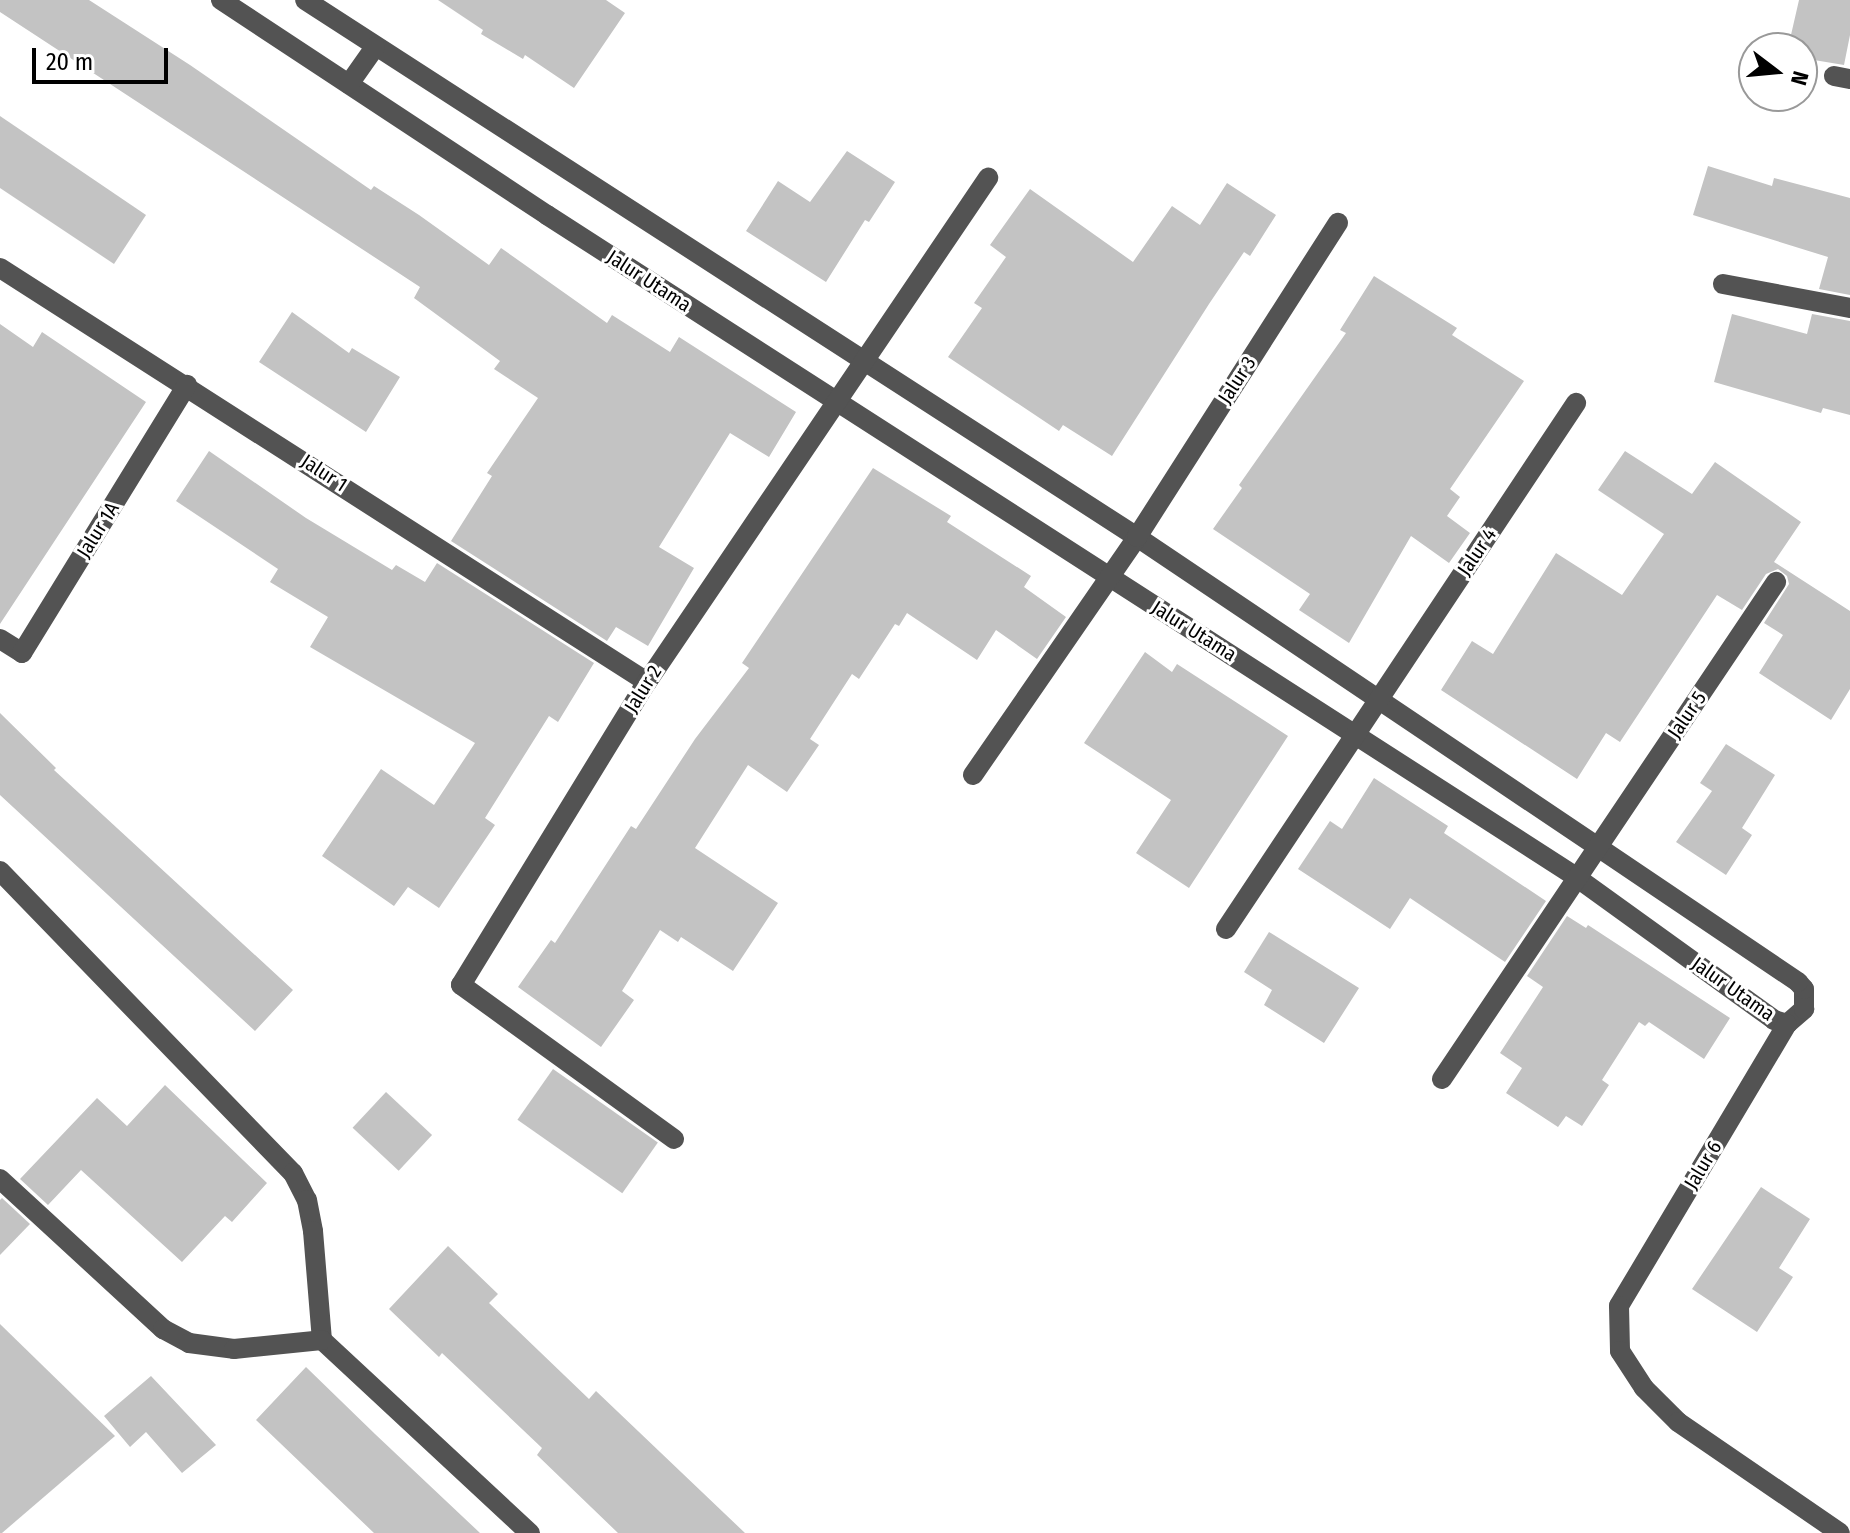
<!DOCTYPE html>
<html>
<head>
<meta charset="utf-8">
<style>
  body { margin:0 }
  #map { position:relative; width:1850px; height:1533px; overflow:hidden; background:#fff; font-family:"Fira Sans Condensed",sans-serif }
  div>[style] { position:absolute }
  .building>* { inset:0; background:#c3c3c3; transform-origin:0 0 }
  .minor>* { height:20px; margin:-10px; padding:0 10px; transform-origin:10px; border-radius:10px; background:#535353 }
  span { translate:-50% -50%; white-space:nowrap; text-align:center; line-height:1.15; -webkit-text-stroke:6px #fff; paint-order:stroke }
  .street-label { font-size:20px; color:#000 }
  .north { position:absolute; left:1738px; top:32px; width:80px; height:80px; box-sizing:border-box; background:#fff; border:2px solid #999; border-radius:50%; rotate:106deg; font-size:22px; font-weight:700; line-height:32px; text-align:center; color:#000 }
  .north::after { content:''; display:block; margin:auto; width:28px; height:36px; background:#000; clip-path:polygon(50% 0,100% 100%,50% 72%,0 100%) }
  .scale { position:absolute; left:32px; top:48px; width:136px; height:36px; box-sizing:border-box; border:4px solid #000; border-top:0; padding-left:10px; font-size:24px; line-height:28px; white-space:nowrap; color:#000; -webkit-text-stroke:6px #fff; paint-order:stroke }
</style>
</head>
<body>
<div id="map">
  <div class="building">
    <i style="clip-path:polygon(0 0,89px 0,190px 65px,371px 190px,374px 186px,419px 215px,489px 265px,501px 248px,607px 323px,612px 315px,670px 352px,679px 337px,796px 412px,769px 457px,730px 433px,659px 547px,694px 568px,648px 646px,616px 627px,607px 641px,451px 541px,492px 476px,487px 473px,538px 398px,494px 369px,500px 361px,414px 298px,420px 287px,0 12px)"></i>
    <i style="clip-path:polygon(438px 0,606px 0,625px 13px,574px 88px,525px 55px,523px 59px,481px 34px,483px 30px)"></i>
    <i style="clip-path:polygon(1799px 0,1850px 0,1850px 35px,1844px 65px,1802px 58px,1802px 48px,1788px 48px)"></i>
    <i style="clip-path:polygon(0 116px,146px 215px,114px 264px,0 188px)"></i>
    <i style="clip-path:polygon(847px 151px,895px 182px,869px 222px,865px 220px,826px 282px,746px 231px,778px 181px,810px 202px)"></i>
    <i style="clip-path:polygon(1708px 166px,1772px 186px,1774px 178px,1850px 198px,1850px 295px,1819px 289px,1828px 257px,1693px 215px)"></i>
    <i style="clip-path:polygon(1227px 183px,1276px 215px,1250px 256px,1244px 252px,1209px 304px,1112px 456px,1063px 425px,1059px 431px,948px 357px,982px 308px,974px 303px,1006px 257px,990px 245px,1030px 189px,1133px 262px,1172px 206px,1200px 225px)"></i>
    <i style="clip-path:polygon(1374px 276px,1457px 328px,1452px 335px,1524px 381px,1450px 489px,1460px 497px,1447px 516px,1470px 533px,1449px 563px,1411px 536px,1349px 643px,1299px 610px,1310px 594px,1213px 529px,1242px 488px,1239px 485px,1346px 333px,1340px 330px)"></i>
    <i style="clip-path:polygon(292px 312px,349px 353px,352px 348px,400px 377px,366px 432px,259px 362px)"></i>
    <i style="clip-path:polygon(1732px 314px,1807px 334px,1812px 314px,1850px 321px,1850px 415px,1823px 408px,1821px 413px,1714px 382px)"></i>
    <i style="clip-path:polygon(0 324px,33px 347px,42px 332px,146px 402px,0 624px)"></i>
    <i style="clip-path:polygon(209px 451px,306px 518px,392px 570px,396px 565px,425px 582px,437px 563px,594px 663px,558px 722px,549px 716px,485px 818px,495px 825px,439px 908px,408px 887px,394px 906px,322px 856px,381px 769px,434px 805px,475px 743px,310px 647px,328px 617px,270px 582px,278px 569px,176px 501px)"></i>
    <i style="clip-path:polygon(1625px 451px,1692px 494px,1715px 462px,1801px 522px,1774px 562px,1850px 611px,1850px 689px,1831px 720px,1759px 673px,1783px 635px,1764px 623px,1789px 584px,1787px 576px,1778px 569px,1766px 574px,1742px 610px,1717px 595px,1620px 742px,1606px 733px,1577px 779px,1441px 690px,1472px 641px,1493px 654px,1556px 553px,1622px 595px,1664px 534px,1598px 490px)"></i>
    <i style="clip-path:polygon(873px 468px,951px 516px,947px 522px,1031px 576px,1024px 587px,1066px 617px,1037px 659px,996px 630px,977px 660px,907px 613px,899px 626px,895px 624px,859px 679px,852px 674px,810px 739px,819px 745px,787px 792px,748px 765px,695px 848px,778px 903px,733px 971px,681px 937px,678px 942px,660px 930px,622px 991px,634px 1000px,601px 1047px,518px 987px,551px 940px,555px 943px,631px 826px,636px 829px,695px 739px,749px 668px,742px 663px)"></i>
    <i style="clip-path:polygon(1145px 652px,1172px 672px,1177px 664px,1288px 736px,1189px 888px,1136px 853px,1171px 800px,1084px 743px)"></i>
    <i style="clip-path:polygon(0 713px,56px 768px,54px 770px,293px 990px,255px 1031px,0 795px)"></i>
    <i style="clip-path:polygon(1726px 744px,1775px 775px,1742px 828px,1752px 835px,1726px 875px,1676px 842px,1712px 791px,1700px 783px)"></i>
    <i style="clip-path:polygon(1374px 778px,1448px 826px,1444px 833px,1546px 901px,1505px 962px,1410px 898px,1390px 929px,1298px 869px,1330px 821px,1342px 829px)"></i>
    <i style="clip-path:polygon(1567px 916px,1586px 928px,1588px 925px,1730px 1018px,1704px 1059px,1649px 1022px,1645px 1026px,1639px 1022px,1602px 1080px,1609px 1085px,1582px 1126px,1566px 1116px,1558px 1127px,1506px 1093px,1522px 1068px,1500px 1053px,1543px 987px,1527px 976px)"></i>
    <i style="clip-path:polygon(1269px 932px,1359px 988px,1324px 1043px,1264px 1005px,1272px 990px,1244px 972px)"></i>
    <i style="left:553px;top:1069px;width:128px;height:62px;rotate:35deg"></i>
    <i style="clip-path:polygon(165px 1085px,267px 1183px,232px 1222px,225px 1216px,182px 1262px,81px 1170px,48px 1205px,20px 1179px,97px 1098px,127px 1126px)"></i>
    <i style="left:386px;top:1092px;width:63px;height:49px;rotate:43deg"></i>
    <i style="clip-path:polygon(1761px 1187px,1810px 1219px,1779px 1268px,1793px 1277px,1757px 1332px,1692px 1289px)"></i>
    <i style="clip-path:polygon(2px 1198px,30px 1224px,0 1255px,0 1200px)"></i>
    <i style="clip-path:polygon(448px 1246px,498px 1294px,489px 1303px,589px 1399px,596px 1391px,745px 1533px,618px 1533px,537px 1455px,542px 1448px,442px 1353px,439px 1357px,389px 1309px)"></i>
    <i style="clip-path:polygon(0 1324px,115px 1436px,2px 1533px,0 1533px)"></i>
    <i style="clip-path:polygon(306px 1367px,375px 1434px,480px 1533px,374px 1533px,256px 1420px)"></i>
    <i style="clip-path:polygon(151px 1376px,216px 1445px,182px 1473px,146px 1432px,130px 1447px,104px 1416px)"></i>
  </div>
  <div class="minor">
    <i style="left:221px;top:0;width:391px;rotate:33.4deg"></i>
    <i style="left:547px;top:215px;width:1224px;rotate:32.75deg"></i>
    <i style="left:1576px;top:877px;width:244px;rotate:35.8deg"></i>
    <i style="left:1774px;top:1020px;width:14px;rotate:17deg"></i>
    <i style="left:1787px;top:1024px;width:23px;rotate:-41deg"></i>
    <i style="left:1804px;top:1009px;width:20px;rotate:-90deg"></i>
    <i style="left:1804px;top:989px;width:9px;rotate:-131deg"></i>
    <i style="left:1798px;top:982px;width:241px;rotate:-146deg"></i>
    <i style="left:1598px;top:847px;width:556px;rotate:-146.08deg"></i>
    <i style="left:1137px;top:537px;width:990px;rotate:-147.16deg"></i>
    <i style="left:1834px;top:76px;width:16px;rotate:11deg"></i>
    <i style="left:349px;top:84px;width:45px;rotate:-54.9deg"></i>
    <i style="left:0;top:268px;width:768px;rotate:32.61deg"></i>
    <i style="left:1723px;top:284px;width:129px;rotate:10.7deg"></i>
    <i style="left:0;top:639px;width:26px;rotate:32deg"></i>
    <i style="left:22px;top:653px;width:315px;rotate:-58.4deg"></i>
    <i style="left:973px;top:775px;width:289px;rotate:-55.4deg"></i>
    <i style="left:1137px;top:537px;width:373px;rotate:-57.4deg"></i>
    <i style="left:0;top:871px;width:421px;rotate:45.9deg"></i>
    <i style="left:293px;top:1173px;width:30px;rotate:63deg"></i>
    <i style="left:307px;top:1200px;width:32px;rotate:79deg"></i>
    <i style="left:313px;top:1231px;width:109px;rotate:85.3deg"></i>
    <i style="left:322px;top:1340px;width:284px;rotate:42.9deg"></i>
    <i style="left:1226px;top:929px;width:632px;rotate:-56.36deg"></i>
    <i style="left:1787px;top:1024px;width:328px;rotate:120.8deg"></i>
    <i style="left:1619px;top:1306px;width:45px;rotate:88.7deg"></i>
    <i style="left:1620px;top:1351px;width:44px;rotate:57deg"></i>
    <i style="left:1644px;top:1388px;width:48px;rotate:45deg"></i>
    <i style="left:1678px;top:1422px;width:196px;rotate:34.4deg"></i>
    <i style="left:1442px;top:1079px;width:599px;rotate:-56.1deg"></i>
    <i style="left:674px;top:1139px;width:263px;rotate:-144.1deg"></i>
    <i style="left:461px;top:985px;width:356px;rotate:-58.5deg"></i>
    <i style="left:647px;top:682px;width:609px;rotate:-55.92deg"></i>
    <i style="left:0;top:1179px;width:222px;rotate:42.6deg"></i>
    <i style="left:163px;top:1329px;width:30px;rotate:28deg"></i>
    <i style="left:189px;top:1343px;width:45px;rotate:7.6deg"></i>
    <i style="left:234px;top:1349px;width:88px;rotate:-5.8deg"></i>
  </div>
  <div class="street-label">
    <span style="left:649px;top:281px;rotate:33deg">Jalur Utama</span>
    <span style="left:1237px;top:380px;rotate:-57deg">Jalur 3</span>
    <span style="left:324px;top:473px;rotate:33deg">Jalur 1</span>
    <span style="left:98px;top:530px;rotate:-58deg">Jalur 1A</span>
    <span style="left:1477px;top:552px;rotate:-56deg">Jalur 4</span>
    <span style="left:1194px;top:631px;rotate:32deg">Jalur Utama</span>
    <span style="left:643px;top:689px;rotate:-58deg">Jalur 2</span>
    <span style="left:1687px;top:715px;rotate:-56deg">Jalur 5</span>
    <span style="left:1733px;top:989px;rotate:35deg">Jalur Utama</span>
    <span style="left:1703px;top:1165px;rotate:-59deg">Jalur 6</span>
  </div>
  <div class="north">N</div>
  <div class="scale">20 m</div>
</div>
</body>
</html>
